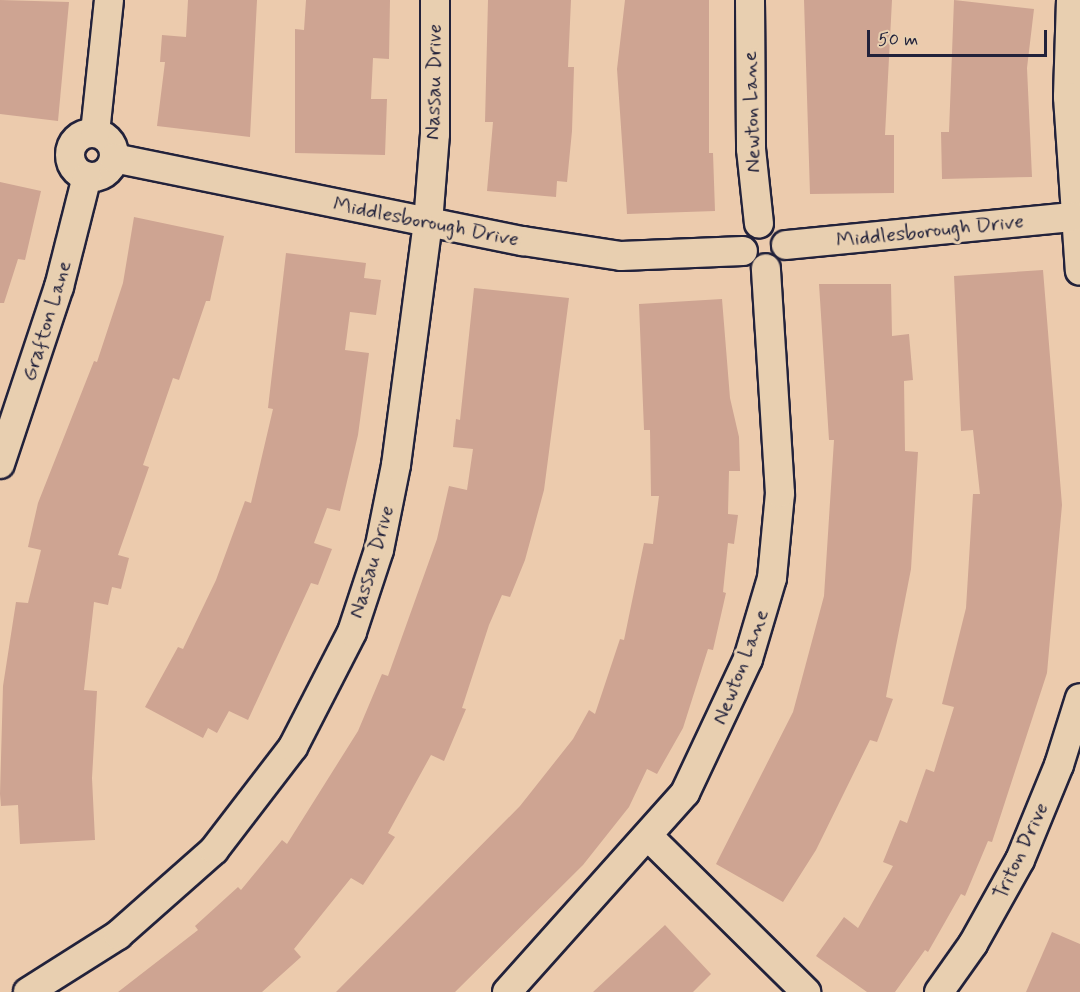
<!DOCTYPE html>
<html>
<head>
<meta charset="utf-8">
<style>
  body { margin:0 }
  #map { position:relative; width:1080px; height:992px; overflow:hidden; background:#eccbad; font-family:Mynerve,sans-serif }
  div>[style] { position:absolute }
  .building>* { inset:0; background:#cea492 }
  .roads { filter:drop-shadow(2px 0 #22223b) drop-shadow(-2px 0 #22223b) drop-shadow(0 2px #22223b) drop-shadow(0 -2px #22223b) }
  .minor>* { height:28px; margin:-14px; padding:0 14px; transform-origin:14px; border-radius:14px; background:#e8cfb0 }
  .minor>.ring { margin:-14px; padding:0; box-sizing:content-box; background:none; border:28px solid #e8cfb0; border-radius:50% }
  span { translate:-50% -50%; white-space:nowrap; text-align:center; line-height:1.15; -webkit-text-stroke:6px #e8cfb0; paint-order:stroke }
  .street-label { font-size:21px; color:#22223b }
  .scale { position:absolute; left:867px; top:30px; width:180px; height:27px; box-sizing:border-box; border:3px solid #22223b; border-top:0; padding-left:8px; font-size:18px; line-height:21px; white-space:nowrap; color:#22223b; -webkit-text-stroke:4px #e8cfb0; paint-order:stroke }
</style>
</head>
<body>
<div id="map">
  <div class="building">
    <i style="clip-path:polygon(0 0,69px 2px,58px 121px,0 114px)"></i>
    <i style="clip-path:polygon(188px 0,257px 0,250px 137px,157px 126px,165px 62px,160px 62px,162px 35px,186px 37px)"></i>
    <i style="clip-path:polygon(306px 0,390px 0,389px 59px,373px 58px,371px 99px,387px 99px,385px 155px,295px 153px,295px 29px,304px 30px)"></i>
    <i style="clip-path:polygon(488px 0,571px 0,568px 67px,574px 67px,572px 131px,567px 182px,557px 181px,556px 197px,487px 191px,493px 122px,485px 122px)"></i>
    <i style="clip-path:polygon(625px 0,709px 0,709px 153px,713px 153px,715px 211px,627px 214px,617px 69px)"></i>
    <i style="clip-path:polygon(804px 0,892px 0,885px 135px,894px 135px,894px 193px,810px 194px)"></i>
    <i style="clip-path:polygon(954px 0,1034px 9px,1027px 68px,1032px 177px,942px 179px,941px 132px,949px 132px)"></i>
    <i style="clip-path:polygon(0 182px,41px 191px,25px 260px,18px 259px,4px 303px,0 303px)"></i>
    <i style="clip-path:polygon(134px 217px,224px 236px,210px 301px,206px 301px,179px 380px,173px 378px,143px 465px,149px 467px,118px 555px,129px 558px,121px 589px,112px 587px,108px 605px,94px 602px,84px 690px,97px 691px,92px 778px,95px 840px,20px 844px,18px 805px,1px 806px,0 794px,3px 686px,16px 602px,28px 603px,41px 550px,28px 547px,38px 503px,94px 361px,97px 362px,123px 283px)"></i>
    <i style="clip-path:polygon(286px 253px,366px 263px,364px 278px,381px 280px,376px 315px,350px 312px,345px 350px,369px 353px,358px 435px,340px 511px,327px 508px,314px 543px,332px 549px,318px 585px,311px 583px,248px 720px,229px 711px,217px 733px,208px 728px,203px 738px,145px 707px,178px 647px,183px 649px,216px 580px,245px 501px,251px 503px,273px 409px,268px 408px)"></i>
    <i style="clip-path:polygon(1043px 270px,1062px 505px,1047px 673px,992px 842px,988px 841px,965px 896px,961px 894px,928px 952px,925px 950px,895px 992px,867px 992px,816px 956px,844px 917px,858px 928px,893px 866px,883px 862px,900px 820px,907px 823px,926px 769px,934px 772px,954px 707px,942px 704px,966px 608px,973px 494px,980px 494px,973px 430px,961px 431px,954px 276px)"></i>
    <i style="clip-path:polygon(819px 284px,891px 284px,892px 336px,909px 334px,913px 380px,904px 381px,905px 451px,918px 452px,911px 569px,886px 697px,893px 699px,877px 742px,870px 740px,816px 850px,783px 902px,716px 864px,793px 712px,824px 596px,834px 440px,829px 440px)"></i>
    <i style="clip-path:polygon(474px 288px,569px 298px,544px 490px,525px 560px,510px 597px,502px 595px,489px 625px,462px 708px,466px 709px,444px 761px,431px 755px,388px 833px,395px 837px,363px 885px,351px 878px,294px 949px,301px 957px,262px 992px,118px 992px,198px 930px,195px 926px,238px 887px,241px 890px,282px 840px,287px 844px,358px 731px,382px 674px,388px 676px,437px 539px,449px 486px,467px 490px,473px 449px,453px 447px,456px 419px,460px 420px)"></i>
    <i style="clip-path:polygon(722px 299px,730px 398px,739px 437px,740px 471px,729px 471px,728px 514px,738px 515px,734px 544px,728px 543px,723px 592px,726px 593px,713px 650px,708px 649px,683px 728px,657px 774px,647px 769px,629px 807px,583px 865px,455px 992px,336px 992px,520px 806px,573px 739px,589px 710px,595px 714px,620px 639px,624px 640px,644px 543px,653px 544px,659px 496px,651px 496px,650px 430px,644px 430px,639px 304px)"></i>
    <i style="clip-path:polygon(665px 925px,711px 974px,693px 992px,593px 992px)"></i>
    <i style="clip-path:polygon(1052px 932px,1080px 944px,1080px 992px,1026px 992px)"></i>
  </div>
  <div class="roads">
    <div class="minor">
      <i style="left:750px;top:0;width:149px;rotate:89.6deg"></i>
      <i style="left:751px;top:149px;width:75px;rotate:83.9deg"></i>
      <i style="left:1071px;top:0;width:97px;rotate:91.8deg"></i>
      <i style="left:1068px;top:97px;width:174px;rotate:86.1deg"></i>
      <i class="ring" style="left:70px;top:133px;width:16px;height:16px"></i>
      <i style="left:95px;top:133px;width:134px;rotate:-84deg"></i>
      <i style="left:114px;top:158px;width:417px;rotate:11.5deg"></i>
      <i style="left:523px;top:241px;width:99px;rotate:8.7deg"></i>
      <i style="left:621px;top:256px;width:122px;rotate:-2.3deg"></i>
      <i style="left:786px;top:245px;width:289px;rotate:-5.6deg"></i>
      <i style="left:0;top:464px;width:187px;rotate:-71.6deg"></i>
      <i style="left:59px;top:287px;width:114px;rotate:-75.8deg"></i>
      <i style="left:649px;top:837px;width:221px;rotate:44.6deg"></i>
      <i style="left:28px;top:992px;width:107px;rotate:-32.3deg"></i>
      <i style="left:118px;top:935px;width:128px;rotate:-41.5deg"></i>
      <i style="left:214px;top:850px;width:130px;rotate:-52.5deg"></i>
      <i style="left:293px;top:747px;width:129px;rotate:-62.8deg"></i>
      <i style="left:352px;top:632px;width:86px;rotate:-71.8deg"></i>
      <i style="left:379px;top:550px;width:87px;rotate:-78.7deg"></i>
      <i style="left:396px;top:465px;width:244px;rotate:-82.5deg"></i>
      <i style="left:428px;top:223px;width:89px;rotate:-85.5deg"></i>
      <i style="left:435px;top:134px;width:134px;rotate:-90deg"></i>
      <i style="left:507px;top:992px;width:267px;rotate:-48.2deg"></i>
      <i style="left:685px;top:793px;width:148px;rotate:-64.8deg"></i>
      <i style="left:748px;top:659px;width:84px;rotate:-73.5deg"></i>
      <i style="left:772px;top:578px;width:85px;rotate:-84.6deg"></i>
      <i style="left:780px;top:493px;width:225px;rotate:-93.6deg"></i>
      <i style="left:939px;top:992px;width:59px;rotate:-54.7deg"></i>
      <i style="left:973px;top:944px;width:96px;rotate:-60.8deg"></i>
      <i style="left:1020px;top:860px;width:103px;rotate:-67.7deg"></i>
      <i style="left:1059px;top:765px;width:70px;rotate:-72.6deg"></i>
    </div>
  </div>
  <div class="street-label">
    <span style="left:434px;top:82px;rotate:-89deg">Nassau Drive</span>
    <span style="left:752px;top:112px;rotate:-92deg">Newton Lane</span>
    <span style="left:426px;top:222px;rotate:11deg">Middlesborough Drive</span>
    <span style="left:930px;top:231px;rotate:-6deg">Middlesborough Drive</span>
    <span style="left:47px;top:321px;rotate:-73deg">Grafton Lane</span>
    <span style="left:372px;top:562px;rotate:-74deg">Nassau Drive</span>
    <span style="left:741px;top:667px;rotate:-69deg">Newton Lane</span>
    <span style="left:1021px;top:851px;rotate:-65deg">Triton Drive</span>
  </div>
  <div class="scale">50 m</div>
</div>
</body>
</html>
